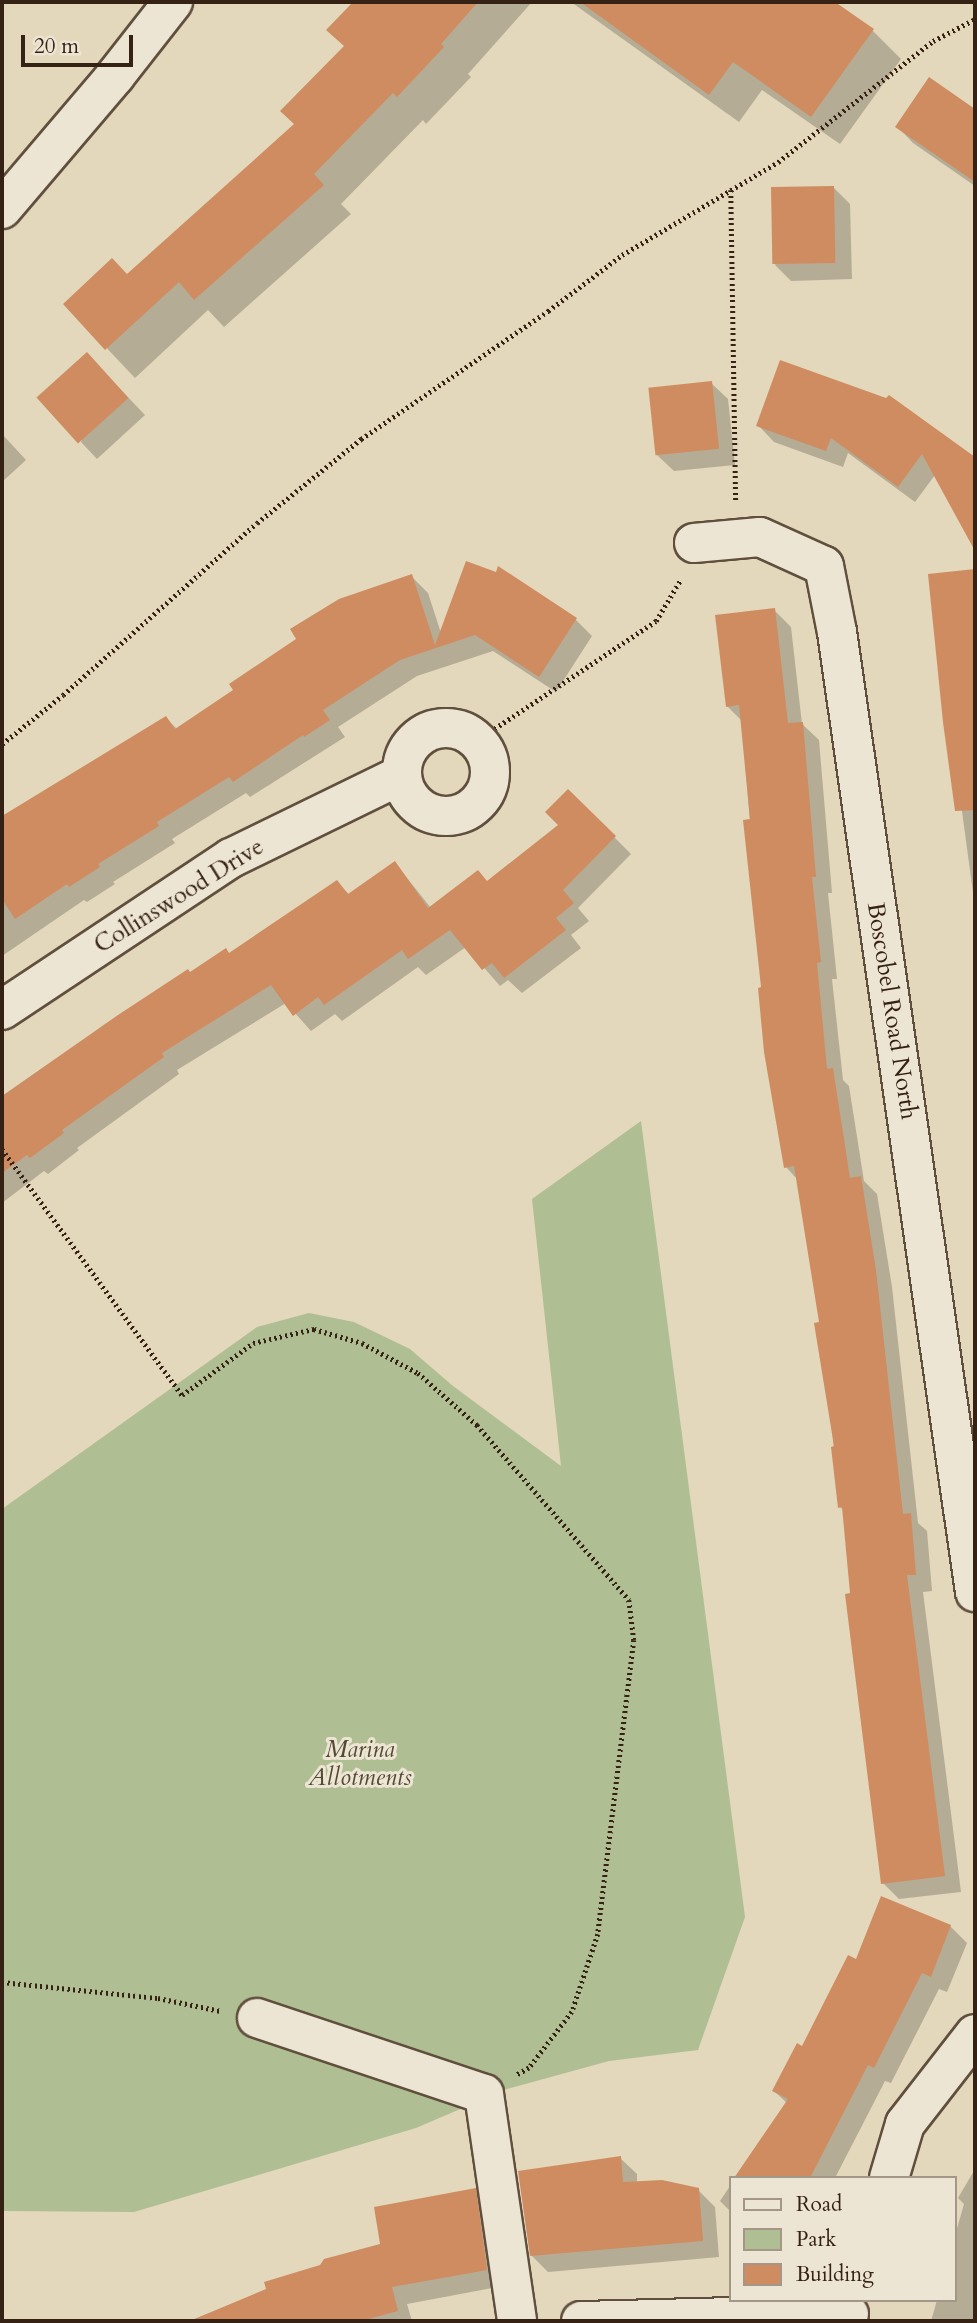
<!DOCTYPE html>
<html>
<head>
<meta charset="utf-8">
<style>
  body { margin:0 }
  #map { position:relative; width:977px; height:2323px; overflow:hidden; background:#e3d7bc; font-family:Cardo,serif }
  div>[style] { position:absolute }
  .green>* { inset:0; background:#b0bf93 }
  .shadow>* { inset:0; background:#0003 }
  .building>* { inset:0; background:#cf8c60; transform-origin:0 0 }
  .path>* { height:4.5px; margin-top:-2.25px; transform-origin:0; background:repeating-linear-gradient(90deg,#362214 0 2px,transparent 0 5.5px) }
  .roads { filter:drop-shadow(2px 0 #614f3e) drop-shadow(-2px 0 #614f3e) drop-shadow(0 2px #614f3e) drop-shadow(0 -2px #614f3e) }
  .minor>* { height:38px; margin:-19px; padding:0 19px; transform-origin:19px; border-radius:19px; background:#ede5d3 }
  .minor>.ring { margin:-19px; padding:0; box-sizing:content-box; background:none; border:38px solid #ede5d3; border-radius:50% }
  span { translate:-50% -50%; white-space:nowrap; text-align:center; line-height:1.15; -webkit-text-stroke:6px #ede5d3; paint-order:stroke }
  .street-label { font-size:24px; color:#362214 }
  .park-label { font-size:24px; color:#544934; font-style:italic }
  .frame { position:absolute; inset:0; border:4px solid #362214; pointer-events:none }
  .legend { position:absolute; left:729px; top:2176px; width:228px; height:126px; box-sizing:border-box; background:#ede5d3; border:2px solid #a49787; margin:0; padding:9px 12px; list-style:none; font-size:21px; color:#362214 }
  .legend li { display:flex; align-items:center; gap:14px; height:35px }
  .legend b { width:35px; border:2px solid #a49787 }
  .scale { position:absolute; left:21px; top:35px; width:112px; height:32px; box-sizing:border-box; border:4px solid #362214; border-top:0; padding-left:9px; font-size:21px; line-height:24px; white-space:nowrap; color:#362214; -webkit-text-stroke:5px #ede5d3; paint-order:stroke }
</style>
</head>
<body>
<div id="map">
  <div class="green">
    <i style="clip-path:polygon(641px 1121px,745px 1917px,698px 2050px,609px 2061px,507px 2089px,416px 2128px,134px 2212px,2px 2211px,2px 1509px,257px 1327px,309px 1313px,354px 1322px,410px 1349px,453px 1386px,561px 1466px,532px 1199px)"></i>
  </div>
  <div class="shadow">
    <i style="clip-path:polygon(355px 2px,532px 2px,468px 74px,471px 77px,426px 124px,423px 120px,341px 204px,351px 214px,224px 327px,208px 310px,135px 378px,65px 304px,128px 276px,296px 124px,346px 46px,329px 29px)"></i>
    <i style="clip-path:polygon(571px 2px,805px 2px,828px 18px,872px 30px,901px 59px,840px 144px,762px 90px,739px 122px)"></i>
    <i style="clip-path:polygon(929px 80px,975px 111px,975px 186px,913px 143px,897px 126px)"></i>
    <i style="clip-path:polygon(833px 187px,850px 204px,852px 279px,791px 281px,775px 265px)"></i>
    <i style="clip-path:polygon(103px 371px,145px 415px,97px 459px,81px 442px)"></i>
    <i style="clip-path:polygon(711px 383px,728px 399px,735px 465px,674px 471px,657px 455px)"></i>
    <i style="clip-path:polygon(758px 425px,971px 456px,975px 453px,975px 548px,935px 475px,915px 502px,848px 453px,843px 467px,774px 442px)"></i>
    <i style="clip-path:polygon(2px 434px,26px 460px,2px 482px)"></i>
    <i style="clip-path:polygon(499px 569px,576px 620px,592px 636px,556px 692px,493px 651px,417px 676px,338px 727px,345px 737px,250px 797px,246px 793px,172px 839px,175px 843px,113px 882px,115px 884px,87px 902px,84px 900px,2px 956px,2px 824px,166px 718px,177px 729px,411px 576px,428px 593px,441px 633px)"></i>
    <i style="clip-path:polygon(975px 570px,975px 907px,930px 576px)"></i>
    <i style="clip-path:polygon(774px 610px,791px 627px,802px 724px,819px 740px,832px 893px,828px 893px,837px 979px,832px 979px,843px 1080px,849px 1086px,864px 1181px,877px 1194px,892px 1287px,918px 1523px,927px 1531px,932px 1591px,923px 1592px,961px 1892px,899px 1899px,883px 1883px,844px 1511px,840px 1507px,821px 1324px,797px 1179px,786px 1167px,763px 989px,742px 721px,727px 706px)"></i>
    <i style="clip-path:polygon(568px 791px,631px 854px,578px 908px,589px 921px,571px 935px,581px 948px,522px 993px,508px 980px,500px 986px,466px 947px,426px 975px,418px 967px,342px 1021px,335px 1014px,311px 1031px,286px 1003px,177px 1070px,179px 1074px,77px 1148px,79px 1150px,48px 1174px,44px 1171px,2px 1203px,2px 1098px,23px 1082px,190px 974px,230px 955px,337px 883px,350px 895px,395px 863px,431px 908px,488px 883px,561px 825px)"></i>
    <i style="clip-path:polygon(950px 1926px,967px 1943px,947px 1992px,939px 1989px,891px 2083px,885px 2081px,835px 2178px,736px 2178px,788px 2104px,774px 2091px,802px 2048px)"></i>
    <i style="clip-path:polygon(620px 2158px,637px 2174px,637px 2183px,698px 2190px,715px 2207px,719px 2257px,548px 2272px,531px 2255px)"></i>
    <i style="clip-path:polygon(975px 2169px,975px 2321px,931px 2321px,937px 2300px,954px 2300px,954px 2239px,964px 2204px,958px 2198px)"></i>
    <i style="clip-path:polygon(730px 2186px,730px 2211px,720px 2201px)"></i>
    <i style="clip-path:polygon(475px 2190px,492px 2207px,503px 2286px,407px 2304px,412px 2321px,189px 2321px,382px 2245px)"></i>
  </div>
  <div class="building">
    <i style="clip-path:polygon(353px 2px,478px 2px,441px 44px,444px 47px,397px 97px,393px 93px,314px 174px,324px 185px,194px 300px,179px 282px,105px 350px,63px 304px,112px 258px,127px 274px,294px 124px,280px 111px,344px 46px,326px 30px)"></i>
    <i style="clip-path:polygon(580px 2px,835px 2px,874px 29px,811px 117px,733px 62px,709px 95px)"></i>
    <i style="clip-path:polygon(929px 77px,975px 109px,975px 182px,895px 127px)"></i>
    <i style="left:834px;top:186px;width:77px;height:63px;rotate:89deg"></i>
    <i style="left:87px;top:352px;width:62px;height:68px;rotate:48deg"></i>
    <i style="clip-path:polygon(780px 360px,886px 398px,889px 395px,975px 457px,975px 551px,922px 454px,898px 487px,831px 438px,826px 451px,756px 426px)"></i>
    <i style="left:712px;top:381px;width:68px;height:64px;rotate:84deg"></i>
    <i style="clip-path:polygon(466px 561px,496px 572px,498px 566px,577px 618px,539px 677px,475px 635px,400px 660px,323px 710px,330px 720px,304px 737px,303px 735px,233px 782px,229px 777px,157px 822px,159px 826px,98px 864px,100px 867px,69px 887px,67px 884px,15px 919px,2px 899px,2px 816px,166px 716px,175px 729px,233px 690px,229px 684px,296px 639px,290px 629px,339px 599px,412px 574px,435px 645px)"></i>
    <i style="clip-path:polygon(975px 569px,975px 810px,955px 811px,943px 722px,928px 574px)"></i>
    <i style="clip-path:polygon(775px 608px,788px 723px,803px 722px,816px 877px,812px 877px,821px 962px,817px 963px,827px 1069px,833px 1068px,850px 1178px,861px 1176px,876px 1270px,903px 1514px,911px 1513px,916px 1575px,907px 1575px,945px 1876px,881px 1884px,845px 1594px,850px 1593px,842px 1507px,838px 1508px,831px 1447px,834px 1446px,814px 1323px,819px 1322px,794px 1166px,784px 1168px,764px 1052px,758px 988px,761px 987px,743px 820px,750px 819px,739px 705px,726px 707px,715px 615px)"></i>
    <i style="clip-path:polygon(568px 789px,616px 836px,563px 890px,574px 903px,556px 918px,566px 930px,504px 978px,492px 963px,482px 970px,450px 930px,408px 959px,402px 950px,324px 1005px,318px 997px,293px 1016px,271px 985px,162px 1053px,164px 1057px,62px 1130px,64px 1133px,30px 1158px,27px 1155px,2px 1173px,2px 1096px,118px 1015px,188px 969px,190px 972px,226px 948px,229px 953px,337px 880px,348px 894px,395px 861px,428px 908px,478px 870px,487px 881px,558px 825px,545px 812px)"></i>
    <i style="clip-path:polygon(881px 1896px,951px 1925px,931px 1977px,922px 1973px,874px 2068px,868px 2065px,810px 2178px,734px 2178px,788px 2099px,772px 2091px,797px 2043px,802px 2046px,848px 1955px,856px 1959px)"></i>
    <i style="clip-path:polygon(621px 2156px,623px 2182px,662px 2180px,699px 2188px,703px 2241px,530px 2256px,518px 2171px)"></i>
    <i style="clip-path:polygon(476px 2188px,487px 2270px,392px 2287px,398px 2311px,361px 2321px,190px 2321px,266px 2289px,264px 2282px,320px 2265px,324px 2259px,380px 2244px,374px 2207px)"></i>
  </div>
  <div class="path">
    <i style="left:731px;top:190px;width:313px;rotate:89.1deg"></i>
    <i style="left:476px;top:741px;width:216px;rotate:-33.7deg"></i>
    <i style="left:656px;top:621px;width:49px;rotate:-59.2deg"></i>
    <i style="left:2px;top:744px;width:78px;rotate:-38.8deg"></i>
    <i style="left:63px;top:695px;width:259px;rotate:-41.6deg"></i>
    <i style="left:257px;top:523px;width:134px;rotate:-38.9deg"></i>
    <i style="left:361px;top:439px;width:227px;rotate:-34.4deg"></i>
    <i style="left:548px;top:311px;width:93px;rotate:-37.1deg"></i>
    <i style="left:622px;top:255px;width:182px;rotate:-30.8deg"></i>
    <i style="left:778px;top:162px;width:197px;rotate:-38deg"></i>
    <i style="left:933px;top:41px;width:47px;rotate:-27.6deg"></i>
    <i style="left:2px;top:1149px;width:305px;rotate:53.8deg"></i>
    <i style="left:182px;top:1395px;width:88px;rotate:-36.2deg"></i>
    <i style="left:253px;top:1343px;width:63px;rotate:-12.9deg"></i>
    <i style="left:314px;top:1329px;width:50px;rotate:16.3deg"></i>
    <i style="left:362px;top:1343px;width:64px;rotate:28.2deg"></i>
    <i style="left:418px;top:1373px;width:79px;rotate:41.4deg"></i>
    <i style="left:477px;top:1425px;width:232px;rotate:49deg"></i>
    <i style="left:629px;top:1600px;width:40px;rotate:82.9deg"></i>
    <i style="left:634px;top:1640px;width:296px;rotate:97deg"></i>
    <i style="left:598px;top:1934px;width:82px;rotate:108.4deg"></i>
    <i style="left:572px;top:2012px;width:71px;rotate:127.5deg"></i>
    <i style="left:529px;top:2068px;width:16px;rotate:150deg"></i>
    <i style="left:2px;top:1982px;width:157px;rotate:5.9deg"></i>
    <i style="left:158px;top:1998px;width:64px;rotate:11.7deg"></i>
  </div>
  <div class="roads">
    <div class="minor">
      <i style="left:2px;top:209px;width:175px;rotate:-49.6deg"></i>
      <i style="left:115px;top:76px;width:94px;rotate:-51.9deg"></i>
      <i style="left:694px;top:543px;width:66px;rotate:-5.2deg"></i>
      <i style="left:760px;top:537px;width:70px;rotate:24.4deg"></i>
      <i style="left:824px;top:566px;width:67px;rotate:78.9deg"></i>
      <i style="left:837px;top:632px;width:970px;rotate:81.82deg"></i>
      <i class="ring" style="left:402px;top:728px;width:50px;height:50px"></i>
      <i style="left:2px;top:1010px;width:275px;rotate:-33.6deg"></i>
      <i style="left:231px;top:858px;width:189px;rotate:-26deg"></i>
      <i style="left:257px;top:2018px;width:239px;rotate:18.5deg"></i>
      <i style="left:484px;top:2094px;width:229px;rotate:81.7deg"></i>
      <i style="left:889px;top:2178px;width:56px;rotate:-73.5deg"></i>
      <i style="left:905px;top:2124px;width:114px;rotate:-52.1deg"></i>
      <i style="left:581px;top:2321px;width:268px;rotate:-1.5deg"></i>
    </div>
  </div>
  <div class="street-label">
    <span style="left:179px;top:896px;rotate:-32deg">Collinswood Drive</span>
    <span style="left:892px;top:1011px;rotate:81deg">Boscobel Road North</span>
  </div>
  <div class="park-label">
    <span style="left:360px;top:1764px">Marina<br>Allotments</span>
  </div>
  <div class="frame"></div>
  <ul class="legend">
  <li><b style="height:9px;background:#ede5d3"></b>Road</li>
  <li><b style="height:19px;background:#b0bf93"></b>Park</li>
  <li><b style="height:19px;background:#cf8c60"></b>Building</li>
  </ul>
  <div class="scale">20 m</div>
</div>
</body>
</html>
